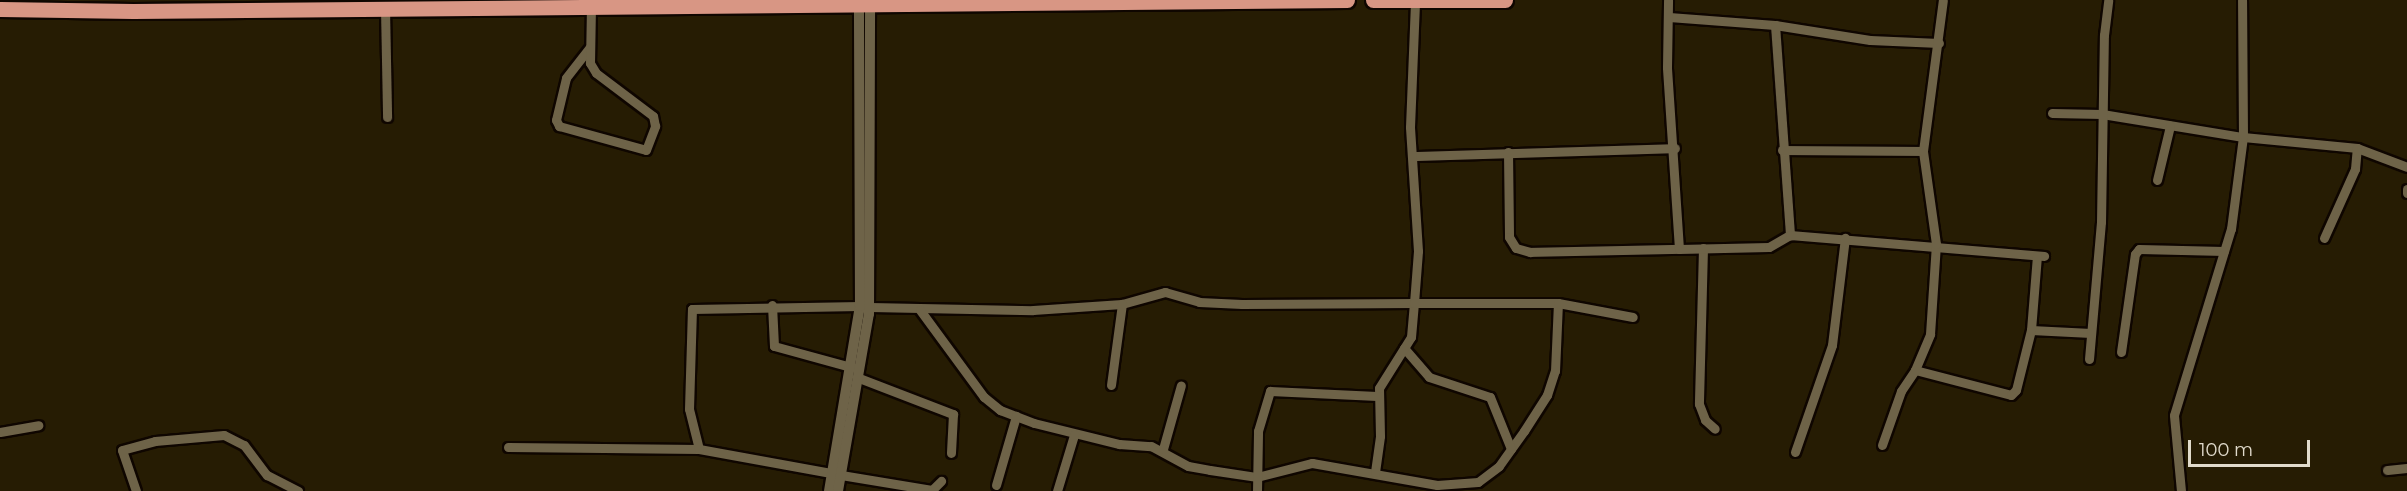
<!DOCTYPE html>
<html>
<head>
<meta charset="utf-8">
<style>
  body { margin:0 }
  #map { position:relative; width:2407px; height:491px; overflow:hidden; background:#261c03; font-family:Montserrat,sans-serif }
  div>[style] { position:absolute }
  .roads { filter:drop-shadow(2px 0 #0f0600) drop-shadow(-2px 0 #0f0600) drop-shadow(0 2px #0f0600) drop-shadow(0 -2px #0f0600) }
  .minor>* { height:9px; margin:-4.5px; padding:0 4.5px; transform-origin:4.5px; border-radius:4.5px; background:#6e6348 }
  .tertiary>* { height:10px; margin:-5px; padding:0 5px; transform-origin:5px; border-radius:5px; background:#6e6348 }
  .trunk>* { height:15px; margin:-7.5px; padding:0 7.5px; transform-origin:7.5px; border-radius:7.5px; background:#d89684 }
  span { translate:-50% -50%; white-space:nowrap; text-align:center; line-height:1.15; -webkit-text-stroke:6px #261c03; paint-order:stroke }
  .scale { position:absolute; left:2188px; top:440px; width:122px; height:27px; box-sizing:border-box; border:3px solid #e1dbcc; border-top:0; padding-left:8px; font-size:18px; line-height:21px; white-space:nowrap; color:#e1dbcc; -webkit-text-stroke:4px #261c03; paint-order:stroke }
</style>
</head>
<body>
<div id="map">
  <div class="roads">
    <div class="minor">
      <i style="left:385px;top:8px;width:109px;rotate:88.9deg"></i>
      <i style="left:1669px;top:17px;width:106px;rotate:4.3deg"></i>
      <i style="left:1775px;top:25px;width:96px;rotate:9deg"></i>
      <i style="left:1870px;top:40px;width:69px;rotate:2.5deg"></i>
      <i style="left:1775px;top:25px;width:211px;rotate:85.9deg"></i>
      <i style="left:590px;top:47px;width:39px;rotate:128deg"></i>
      <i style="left:566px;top:78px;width:43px;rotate:103.4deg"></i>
      <i style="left:556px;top:120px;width:7px;rotate:63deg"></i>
      <i style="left:559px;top:126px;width:90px;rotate:15.4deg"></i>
      <i style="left:646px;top:150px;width:26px;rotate:-69deg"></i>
      <i style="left:655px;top:126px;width:10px;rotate:-101deg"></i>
      <i style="left:653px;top:116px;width:71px;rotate:-143deg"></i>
      <i style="left:596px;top:73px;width:12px;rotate:-121deg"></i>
      <i style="left:590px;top:63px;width:57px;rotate:-89deg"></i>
      <i style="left:2052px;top:113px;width:50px;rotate:1.1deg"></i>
      <i style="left:2102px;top:114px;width:143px;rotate:9.3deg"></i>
      <i style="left:2243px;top:137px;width:115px;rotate:5.5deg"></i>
      <i style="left:2357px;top:148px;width:53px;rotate:20.8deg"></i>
      <i style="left:1782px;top:150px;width:141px;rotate:0.4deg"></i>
      <i style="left:1508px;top:152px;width:85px;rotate:89.3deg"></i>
      <i style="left:1509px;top:237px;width:13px;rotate:58deg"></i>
      <i style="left:1516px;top:248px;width:15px;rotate:16deg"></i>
      <i style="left:1530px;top:252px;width:149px;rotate:-1.2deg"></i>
      <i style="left:1679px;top:249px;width:182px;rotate:-93.8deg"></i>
      <i style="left:1667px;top:67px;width:67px;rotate:-89.1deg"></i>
      <i style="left:1413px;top:156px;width:262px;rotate:-1.7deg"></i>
      <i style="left:2157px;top:180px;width:56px;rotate:-76.5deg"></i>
      <i style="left:2407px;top:189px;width:4px;rotate:90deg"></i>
      <i style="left:2324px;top:238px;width:76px;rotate:-65.8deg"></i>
      <i style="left:2355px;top:169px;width:21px;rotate:-85deg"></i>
      <i style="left:1703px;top:248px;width:156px;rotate:91.5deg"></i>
      <i style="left:1699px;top:404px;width:17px;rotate:69deg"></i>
      <i style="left:1705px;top:420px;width:13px;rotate:42deg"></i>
      <i style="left:1679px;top:249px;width:90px;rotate:-1.3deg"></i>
      <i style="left:1769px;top:247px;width:24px;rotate:-30deg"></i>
      <i style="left:1790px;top:235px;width:255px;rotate:4.7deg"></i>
      <i style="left:772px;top:305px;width:41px;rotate:87.2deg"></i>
      <i style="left:774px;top:346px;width:80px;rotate:15.3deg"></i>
      <i style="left:870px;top:307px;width:163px;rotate:1.1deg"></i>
      <i style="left:1033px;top:310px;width:89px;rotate:-3.9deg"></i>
      <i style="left:1122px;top:304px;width:45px;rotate:-15.6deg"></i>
      <i style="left:1165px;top:292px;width:35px;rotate:16deg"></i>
      <i style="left:1199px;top:302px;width:43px;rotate:2.7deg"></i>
      <i style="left:1242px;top:304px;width:172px;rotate:-0.3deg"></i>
      <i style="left:1414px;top:303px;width:52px;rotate:-85.6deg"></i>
      <i style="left:1418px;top:251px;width:124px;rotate:-93.7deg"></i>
      <i style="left:1410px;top:127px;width:126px;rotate:-87.7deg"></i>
      <i style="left:920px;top:310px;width:108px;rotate:53.7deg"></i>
      <i style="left:984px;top:397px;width:21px;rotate:39deg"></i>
      <i style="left:1000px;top:410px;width:36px;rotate:21deg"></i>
      <i style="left:1034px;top:423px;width:88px;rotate:13.9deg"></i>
      <i style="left:1119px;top:444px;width:32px;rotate:4deg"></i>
      <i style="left:1151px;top:446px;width:42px;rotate:28.4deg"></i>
      <i style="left:1188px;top:466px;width:22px;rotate:10deg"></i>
      <i style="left:1210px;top:470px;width:48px;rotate:8.5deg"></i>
      <i style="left:1257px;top:477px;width:57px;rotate:-14.3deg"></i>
      <i style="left:1312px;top:463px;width:127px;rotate:10deg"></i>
      <i style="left:1437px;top:485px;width:41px;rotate:-4.2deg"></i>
      <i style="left:1478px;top:482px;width:26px;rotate:-37deg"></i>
      <i style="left:1499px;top:466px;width:43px;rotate:-54.5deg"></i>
      <i style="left:1524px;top:431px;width:43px;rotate:-57.4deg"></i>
      <i style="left:1547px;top:395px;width:25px;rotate:-72deg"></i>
      <i style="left:1555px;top:371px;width:68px;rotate:-87.5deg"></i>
      <i style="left:2031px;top:330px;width:60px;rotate:2.9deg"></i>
      <i style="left:1404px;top:348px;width:38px;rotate:49deg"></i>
      <i style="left:1429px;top:377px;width:64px;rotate:18.2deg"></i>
      <i style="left:1490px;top:397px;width:56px;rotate:68deg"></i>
      <i style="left:2121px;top:352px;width:99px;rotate:-81.9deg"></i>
      <i style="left:2135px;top:254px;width:6px;rotate:-51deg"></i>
      <i style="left:2139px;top:249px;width:85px;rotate:1.3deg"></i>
      <i style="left:2089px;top:359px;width:138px;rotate:-85deg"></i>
      <i style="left:2101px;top:222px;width:187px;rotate:-89.1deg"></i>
      <i style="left:2104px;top:35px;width:35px;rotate:-83deg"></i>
      <i style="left:1915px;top:370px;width:99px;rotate:14.6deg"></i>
      <i style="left:2011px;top:395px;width:7px;rotate:-45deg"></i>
      <i style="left:2016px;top:390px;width:62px;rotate:-76deg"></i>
      <i style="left:2031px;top:330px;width:74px;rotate:-85.4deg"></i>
      <i style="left:859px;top:378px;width:101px;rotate:21deg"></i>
      <i style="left:953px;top:414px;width:39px;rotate:93deg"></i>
      <i style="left:1111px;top:385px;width:82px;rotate:-82.3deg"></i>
      <i style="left:0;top:432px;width:39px;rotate:-10deg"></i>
      <i style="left:1882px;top:445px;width:57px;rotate:-70.6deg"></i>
      <i style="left:1901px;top:391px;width:25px;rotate:-56deg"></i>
      <i style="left:1915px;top:370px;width:39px;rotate:-67deg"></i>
      <i style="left:1930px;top:334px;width:90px;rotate:-86.2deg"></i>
      <i style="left:1936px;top:244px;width:94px;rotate:-98deg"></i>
      <i style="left:1923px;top:151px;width:152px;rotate:-82.5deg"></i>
      <i style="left:508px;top:447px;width:191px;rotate:0.6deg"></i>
      <i style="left:699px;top:449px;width:134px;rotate:10.3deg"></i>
      <i style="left:699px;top:449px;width:41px;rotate:-104deg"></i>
      <i style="left:689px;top:409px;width:100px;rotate:-88.3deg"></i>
      <i style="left:692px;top:309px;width:168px;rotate:-1deg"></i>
      <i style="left:1163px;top:449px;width:66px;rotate:-74.3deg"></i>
      <i style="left:1795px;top:452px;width:113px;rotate:-70.9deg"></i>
      <i style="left:1832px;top:345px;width:108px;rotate:-83.1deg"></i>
      <i style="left:2387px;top:470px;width:20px;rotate:-6deg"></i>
      <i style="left:1375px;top:472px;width:36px;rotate:-82deg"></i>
      <i style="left:1380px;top:436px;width:48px;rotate:-91.2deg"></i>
      <i style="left:1379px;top:388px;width:60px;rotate:-57.9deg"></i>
      <i style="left:1411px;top:337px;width:34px;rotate:-85deg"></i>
      <i style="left:1414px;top:303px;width:144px"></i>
      <i style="left:1558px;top:303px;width:76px;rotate:10.6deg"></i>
      <i style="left:841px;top:475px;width:92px;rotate:9.4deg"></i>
      <i style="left:932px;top:490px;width:13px;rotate:-45deg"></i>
      <i style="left:996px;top:485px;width:72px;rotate:-73.8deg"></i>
      <i style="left:136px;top:491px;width:43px;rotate:-108.9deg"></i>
      <i style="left:122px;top:450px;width:34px;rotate:-15deg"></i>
      <i style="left:155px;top:441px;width:69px;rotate:-5deg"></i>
      <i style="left:224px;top:435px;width:22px;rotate:27deg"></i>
      <i style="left:244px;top:445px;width:38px;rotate:53deg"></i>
      <i style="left:267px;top:475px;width:35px;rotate:27deg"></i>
      <i style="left:1057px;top:491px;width:59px;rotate:-73.1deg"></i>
      <i style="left:1257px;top:491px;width:60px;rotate:-89deg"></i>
      <i style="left:1258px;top:431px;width:42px;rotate:-73.3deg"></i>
      <i style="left:1270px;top:391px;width:107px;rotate:2.7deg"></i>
      <i style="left:2181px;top:491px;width:76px;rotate:-95.3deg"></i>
      <i style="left:2174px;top:415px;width:195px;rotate:-73deg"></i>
      <i style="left:2231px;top:229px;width:93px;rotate:-82.6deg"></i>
      <i style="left:2243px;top:137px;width:137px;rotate:-90.4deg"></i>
    </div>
    <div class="tertiary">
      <i style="left:829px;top:491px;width:188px;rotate:-80.5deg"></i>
      <i style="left:860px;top:306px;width:302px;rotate:-90.2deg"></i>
      <i style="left:838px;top:491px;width:180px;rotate:-80.1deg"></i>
      <i style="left:869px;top:314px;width:311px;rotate:-89.8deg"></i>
    </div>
    <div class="trunk">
      <i style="left:1373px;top:0;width:132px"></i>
      <i style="left:0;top:9px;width:133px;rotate:0.9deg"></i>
      <i style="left:133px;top:11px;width:1214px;rotate:-0.52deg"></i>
    </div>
  </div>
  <div class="scale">100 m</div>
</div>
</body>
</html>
